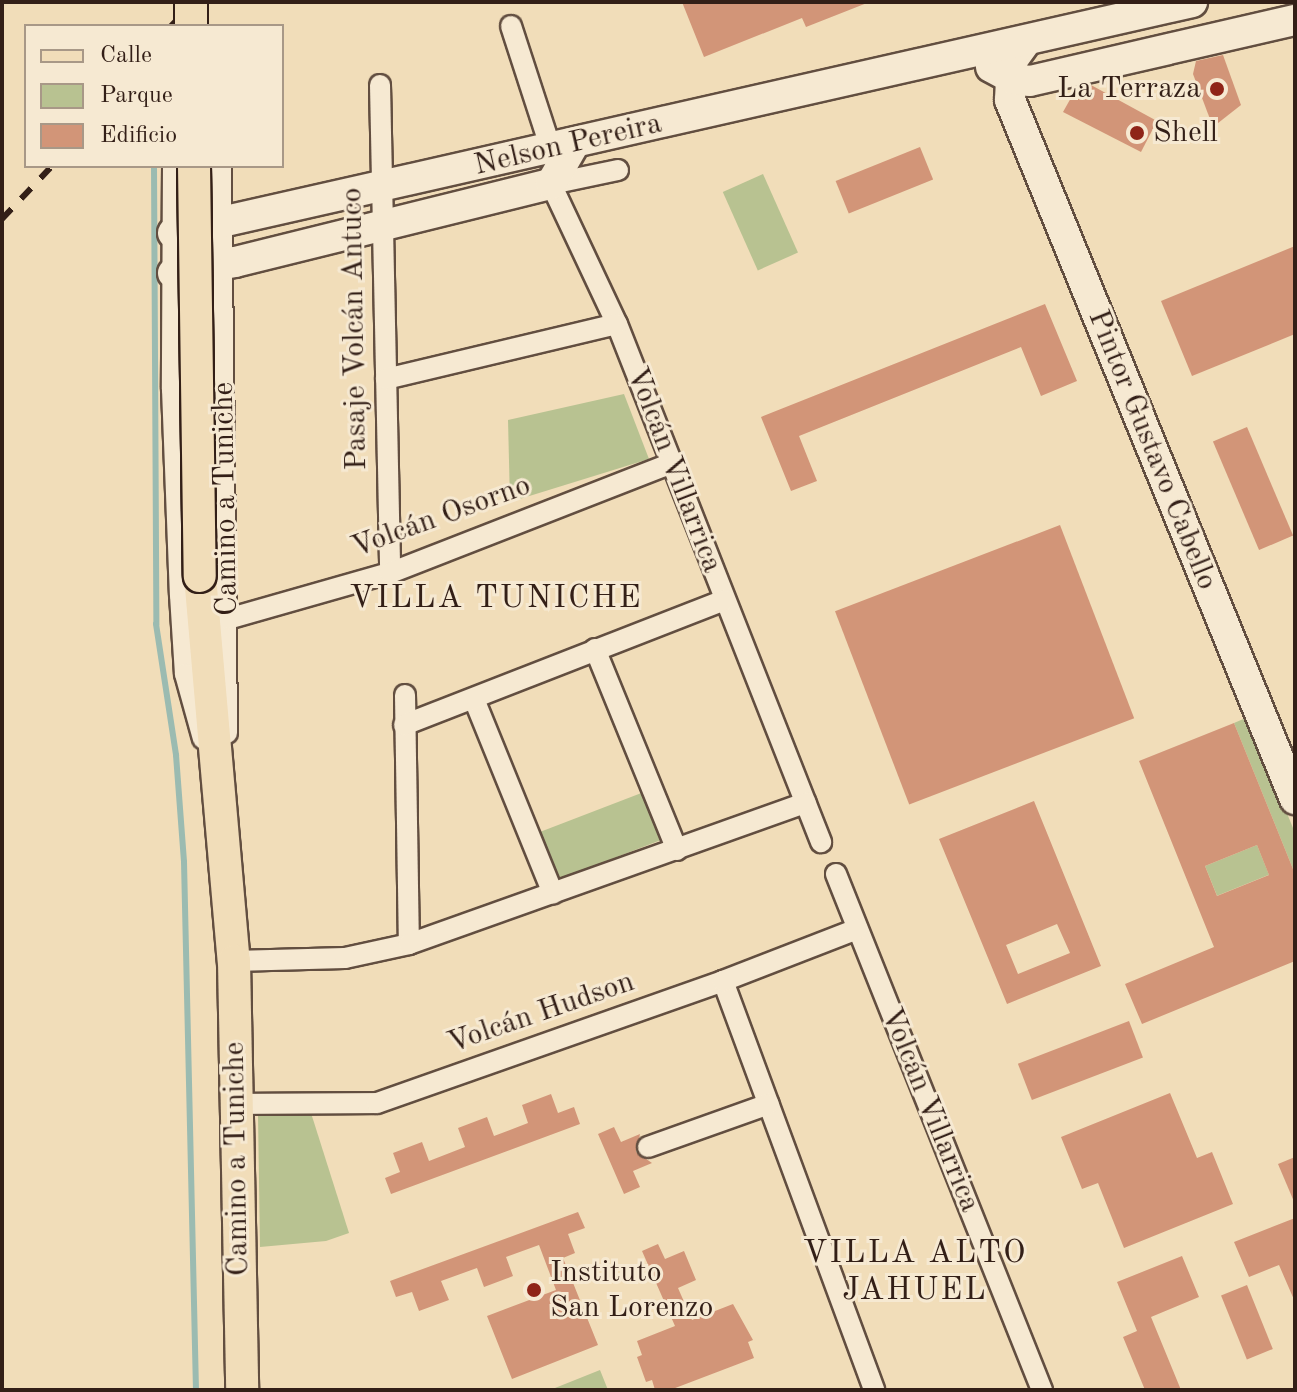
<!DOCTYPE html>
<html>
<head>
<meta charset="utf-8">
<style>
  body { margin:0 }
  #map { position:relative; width:1297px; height:1392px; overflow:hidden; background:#f1ddb9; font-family:"Old Standard TT",serif }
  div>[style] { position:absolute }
  .green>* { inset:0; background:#b8c291; transform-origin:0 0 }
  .stream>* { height:6px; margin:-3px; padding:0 3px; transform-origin:3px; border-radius:3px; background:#9bbbb1 }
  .building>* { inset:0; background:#d29578; transform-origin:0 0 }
  .roads { filter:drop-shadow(2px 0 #624e40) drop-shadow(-2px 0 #624e40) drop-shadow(0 2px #624e40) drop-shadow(0 -2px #624e40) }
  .street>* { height:20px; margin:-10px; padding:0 10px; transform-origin:10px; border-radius:10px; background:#f6e9d2 }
  .secondary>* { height:30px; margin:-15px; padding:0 15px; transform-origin:15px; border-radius:15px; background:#f6e9d2 }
  .primary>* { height:32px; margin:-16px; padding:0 16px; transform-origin:16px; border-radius:16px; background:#f1ddb9 }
  .rail>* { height:6px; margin-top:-3px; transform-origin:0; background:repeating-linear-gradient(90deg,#331f17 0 14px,transparent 0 28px) }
  .bridges { filter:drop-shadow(2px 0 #331f17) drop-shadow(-2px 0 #331f17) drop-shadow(0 2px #331f17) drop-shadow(0 -2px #331f17) }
  .primary-bridge>* { height:32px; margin:-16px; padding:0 16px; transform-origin:16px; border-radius:16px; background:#f1ddb9 }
  .dots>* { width:22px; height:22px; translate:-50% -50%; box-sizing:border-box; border:4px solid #f6e9d2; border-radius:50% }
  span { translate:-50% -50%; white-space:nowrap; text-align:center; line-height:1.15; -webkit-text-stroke:6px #f6e9d2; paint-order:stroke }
  .poi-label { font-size:30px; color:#331f17 }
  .right { translate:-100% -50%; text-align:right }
  .left { translate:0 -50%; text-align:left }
  .street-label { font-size:30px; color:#331f17 }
  .neighbourhood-label { font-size:32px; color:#331f17; letter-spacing:2px }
  .frame { position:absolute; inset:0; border:4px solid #331f17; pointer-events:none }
  .legend { position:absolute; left:24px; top:24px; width:260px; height:144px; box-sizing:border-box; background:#f6e9d2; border:2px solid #a89887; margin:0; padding:10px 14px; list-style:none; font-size:24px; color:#331f17 }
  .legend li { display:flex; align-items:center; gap:16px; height:40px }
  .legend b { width:40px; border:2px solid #a89887 }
</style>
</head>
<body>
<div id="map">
  <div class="green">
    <i style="left:763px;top:174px;width:86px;height:44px;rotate:66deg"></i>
    <i style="clip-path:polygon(624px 394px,649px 459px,510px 502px,508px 420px)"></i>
    <i style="clip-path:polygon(1248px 717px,1295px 833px,1295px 874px,1234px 723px)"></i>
    <i style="left:644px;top:792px;width:51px;height:115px;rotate:69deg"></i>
    <i style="left:1257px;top:845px;width:32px;height:56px;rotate:68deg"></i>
    <i style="clip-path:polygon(311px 1113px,349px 1233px,326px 1241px,260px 1247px,258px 1115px)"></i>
    <i style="clip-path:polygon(600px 1370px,608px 1390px,550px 1390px)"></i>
  </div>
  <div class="stream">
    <i style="left:154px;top:166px;width:458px;rotate:89.7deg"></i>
    <i style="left:156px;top:624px;width:133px;rotate:81.3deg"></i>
    <i style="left:176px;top:755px;width:107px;rotate:85.7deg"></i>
    <i style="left:184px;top:862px;width:528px;rotate:88.7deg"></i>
  </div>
  <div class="building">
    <i style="clip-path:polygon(682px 2px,867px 2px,867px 3px,806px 27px,802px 18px,704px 57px)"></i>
    <i style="clip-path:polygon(1223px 55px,1241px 105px,1213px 127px,1193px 74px,1196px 61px)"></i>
    <i style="clip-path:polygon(1091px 85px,1157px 121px,1141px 152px,1063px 112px,1076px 89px)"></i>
    <i style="left:920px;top:147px;width:35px;height:91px;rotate:68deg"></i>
    <i style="clip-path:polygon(1295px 246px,1295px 334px,1192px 376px,1161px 301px)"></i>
    <i style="clip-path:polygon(1045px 304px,1077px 381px,1041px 396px,1021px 347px,799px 436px,817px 481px,791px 491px,761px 417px)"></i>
    <i style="left:1247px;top:427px;width:118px;height:37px;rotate:67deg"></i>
    <i style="left:1060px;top:525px;width:207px;height:241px;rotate:69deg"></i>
    <i style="clip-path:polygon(evenodd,1234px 723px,1295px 874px,1295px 961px,1142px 1024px,1125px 984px,1214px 947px,1139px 761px,1234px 723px,1257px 845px,1269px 875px,1217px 896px,1205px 866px,1257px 845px)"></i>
    <i style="clip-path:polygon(evenodd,1034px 801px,1101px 966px,1007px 1004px,939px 839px,1034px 801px,1057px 924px,1070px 953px,1018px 974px,1006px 945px,1057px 924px)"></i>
    <i style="left:1129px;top:1021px;width:39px;height:119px;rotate:69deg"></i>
    <i style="clip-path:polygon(1170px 1093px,1197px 1158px,1212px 1152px,1233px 1204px,1124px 1248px,1098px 1183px,1082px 1189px,1061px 1137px)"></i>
    <i style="clip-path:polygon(551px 1094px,558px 1113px,574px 1107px,580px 1124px,391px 1194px,385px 1178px,400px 1172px,393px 1153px,422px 1142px,429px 1161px,465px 1147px,458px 1128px,487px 1117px,494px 1136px,528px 1123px,522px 1105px)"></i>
    <i style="clip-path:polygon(614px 1127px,621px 1142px,640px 1134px,636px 1152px,652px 1163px,633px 1171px,640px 1187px,624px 1194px,598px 1134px)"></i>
    <i style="clip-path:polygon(1295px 1157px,1295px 1204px,1278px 1164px)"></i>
    <i style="clip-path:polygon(578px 1212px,585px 1228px,568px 1234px,575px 1253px,563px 1258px,598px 1345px,512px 1379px,487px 1316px,556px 1290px,539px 1245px,506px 1257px,513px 1276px,484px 1287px,477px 1268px,441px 1281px,449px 1300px,419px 1311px,412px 1292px,396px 1297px,390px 1281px)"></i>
    <i style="clip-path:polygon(1295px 1218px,1295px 1302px,1279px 1265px,1249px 1277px,1234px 1242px)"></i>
    <i style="clip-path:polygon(658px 1244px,665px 1259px,684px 1251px,696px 1280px,678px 1288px,692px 1320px,733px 1304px,753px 1340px,748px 1342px,754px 1358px,670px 1390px,655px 1390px,652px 1380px,646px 1382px,637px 1357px,642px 1355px,637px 1341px,675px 1326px,642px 1251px)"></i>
    <i style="clip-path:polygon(1182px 1256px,1199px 1297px,1151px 1317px,1181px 1390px,1145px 1390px,1123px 1337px,1137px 1331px,1117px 1282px)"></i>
    <i style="left:1247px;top:1285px;width:69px;height:28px;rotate:68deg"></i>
  </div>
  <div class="roads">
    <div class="street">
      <i style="left:511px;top:26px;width:129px;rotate:72deg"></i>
      <i style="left:380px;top:85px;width:488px;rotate:88.8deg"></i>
      <i style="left:173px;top:166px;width:223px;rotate:90.3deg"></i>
      <i style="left:172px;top:389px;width:206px;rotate:87.8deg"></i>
      <i style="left:180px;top:595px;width:79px;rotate:86.4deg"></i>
      <i style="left:185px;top:674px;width:67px;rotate:74.5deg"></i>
      <i style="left:221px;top:166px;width:567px;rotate:89.39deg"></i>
      <i style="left:618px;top:170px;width:68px;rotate:168.2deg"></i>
      <i style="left:551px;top:184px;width:155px;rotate:64.8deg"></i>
      <i style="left:617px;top:324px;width:557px;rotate:68.5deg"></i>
      <i style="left:386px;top:379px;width:237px;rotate:-13.4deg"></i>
      <i style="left:228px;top:619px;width:168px;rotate:-15.9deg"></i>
      <i style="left:390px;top:573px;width:303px;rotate:-21.3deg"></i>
      <i style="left:595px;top:649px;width:217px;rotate:67.8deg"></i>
      <i style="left:405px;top:695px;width:249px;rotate:89.1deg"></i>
      <i style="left:474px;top:699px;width:210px;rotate:67.9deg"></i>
      <i style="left:404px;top:725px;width:344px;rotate:-21.3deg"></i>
      <i style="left:836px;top:874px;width:556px;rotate:68.24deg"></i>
      <i style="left:234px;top:961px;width:111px;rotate:-1.5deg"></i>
      <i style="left:345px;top:958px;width:66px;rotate:-12.3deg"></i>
      <i style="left:409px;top:944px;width:421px;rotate:-19.6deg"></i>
      <i style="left:723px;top:981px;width:436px;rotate:69.7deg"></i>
      <i style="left:236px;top:1104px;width:141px;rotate:-0.4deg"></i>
      <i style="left:377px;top:1103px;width:367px;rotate:-19.4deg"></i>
      <i style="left:723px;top:981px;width:144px;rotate:-21.2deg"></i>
      <i style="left:648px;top:1147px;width:128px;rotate:-19.6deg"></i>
    </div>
    <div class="secondary">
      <i style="left:1027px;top:40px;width:26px;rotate:126deg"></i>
      <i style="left:1012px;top:61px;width:39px;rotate:93deg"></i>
      <i style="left:1010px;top:100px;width:755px;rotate:67.82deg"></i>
      <i style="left:991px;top:67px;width:26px;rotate:28deg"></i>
      <i style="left:1014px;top:79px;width:16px;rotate:7deg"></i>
      <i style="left:1030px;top:81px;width:272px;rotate:-13deg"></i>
      <i style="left:173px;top:233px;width:1045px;rotate:-12.77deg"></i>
      <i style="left:173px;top:273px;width:63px;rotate:-10.1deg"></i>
      <i style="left:235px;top:262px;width:325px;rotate:-13.9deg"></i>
      <i style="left:551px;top:184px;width:46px;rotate:-60.1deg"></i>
    </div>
    <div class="primary">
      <i style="left:200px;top:576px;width:386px;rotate:85deg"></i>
      <i style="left:234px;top:961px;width:429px;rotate:88.9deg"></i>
    </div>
  </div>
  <div class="rail">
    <i style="left:171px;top:26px;width:33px;rotate:-46deg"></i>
    <i style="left:2px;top:219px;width:73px;rotate:-46.7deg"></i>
  </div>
  <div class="bridges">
    <div class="primary-bridge">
      <i style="left:191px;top:2px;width:24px;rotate:90deg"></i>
      <i style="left:194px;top:166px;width:410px;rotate:89.2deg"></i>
    </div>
  </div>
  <div class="dots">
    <i style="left:1217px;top:89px;background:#8f2418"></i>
    <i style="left:1137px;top:133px;background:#8f2418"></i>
    <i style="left:534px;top:1290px;background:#8f2418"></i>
  </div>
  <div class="poi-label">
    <span class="right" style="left:1201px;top:89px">La Terraza</span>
    <span class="left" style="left:1153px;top:133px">Shell</span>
    <span class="left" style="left:550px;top:1290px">Instituto<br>San Lorenzo</span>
  </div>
  <div class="street-label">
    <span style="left:568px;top:145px;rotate:-13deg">Nelson Pereira</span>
    <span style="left:355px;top:329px;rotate:-91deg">Pasaje Volcán Antuco</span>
    <span style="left:1152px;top:450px;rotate:68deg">Pintor Gustavo Cabello</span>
    <span style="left:674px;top:470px;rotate:69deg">Volcán Villarrica</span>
    <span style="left:226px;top:499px;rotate:-91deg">Camino a Tuniche</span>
    <span style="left:441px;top:517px;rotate:-20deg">Volcán Osorno</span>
    <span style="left:541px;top:1013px;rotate:-19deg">Volcán Hudson</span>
    <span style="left:930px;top:1110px;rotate:68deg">Volcán Villarrica</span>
    <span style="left:237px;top:1159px;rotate:-91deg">Camino a Tuniche</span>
  </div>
  <div class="neighbourhood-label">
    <span style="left:496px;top:599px">VILLA TUNICHE</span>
    <span style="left:915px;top:1273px">VILLA ALTO<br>JAHUEL</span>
  </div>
  <div class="frame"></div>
  <ul class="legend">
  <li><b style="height:10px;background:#f1ddb9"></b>Calle</li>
  <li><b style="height:22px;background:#b8c291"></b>Parque</li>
  <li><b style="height:22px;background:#d29578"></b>Edificio</li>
  </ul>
</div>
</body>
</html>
